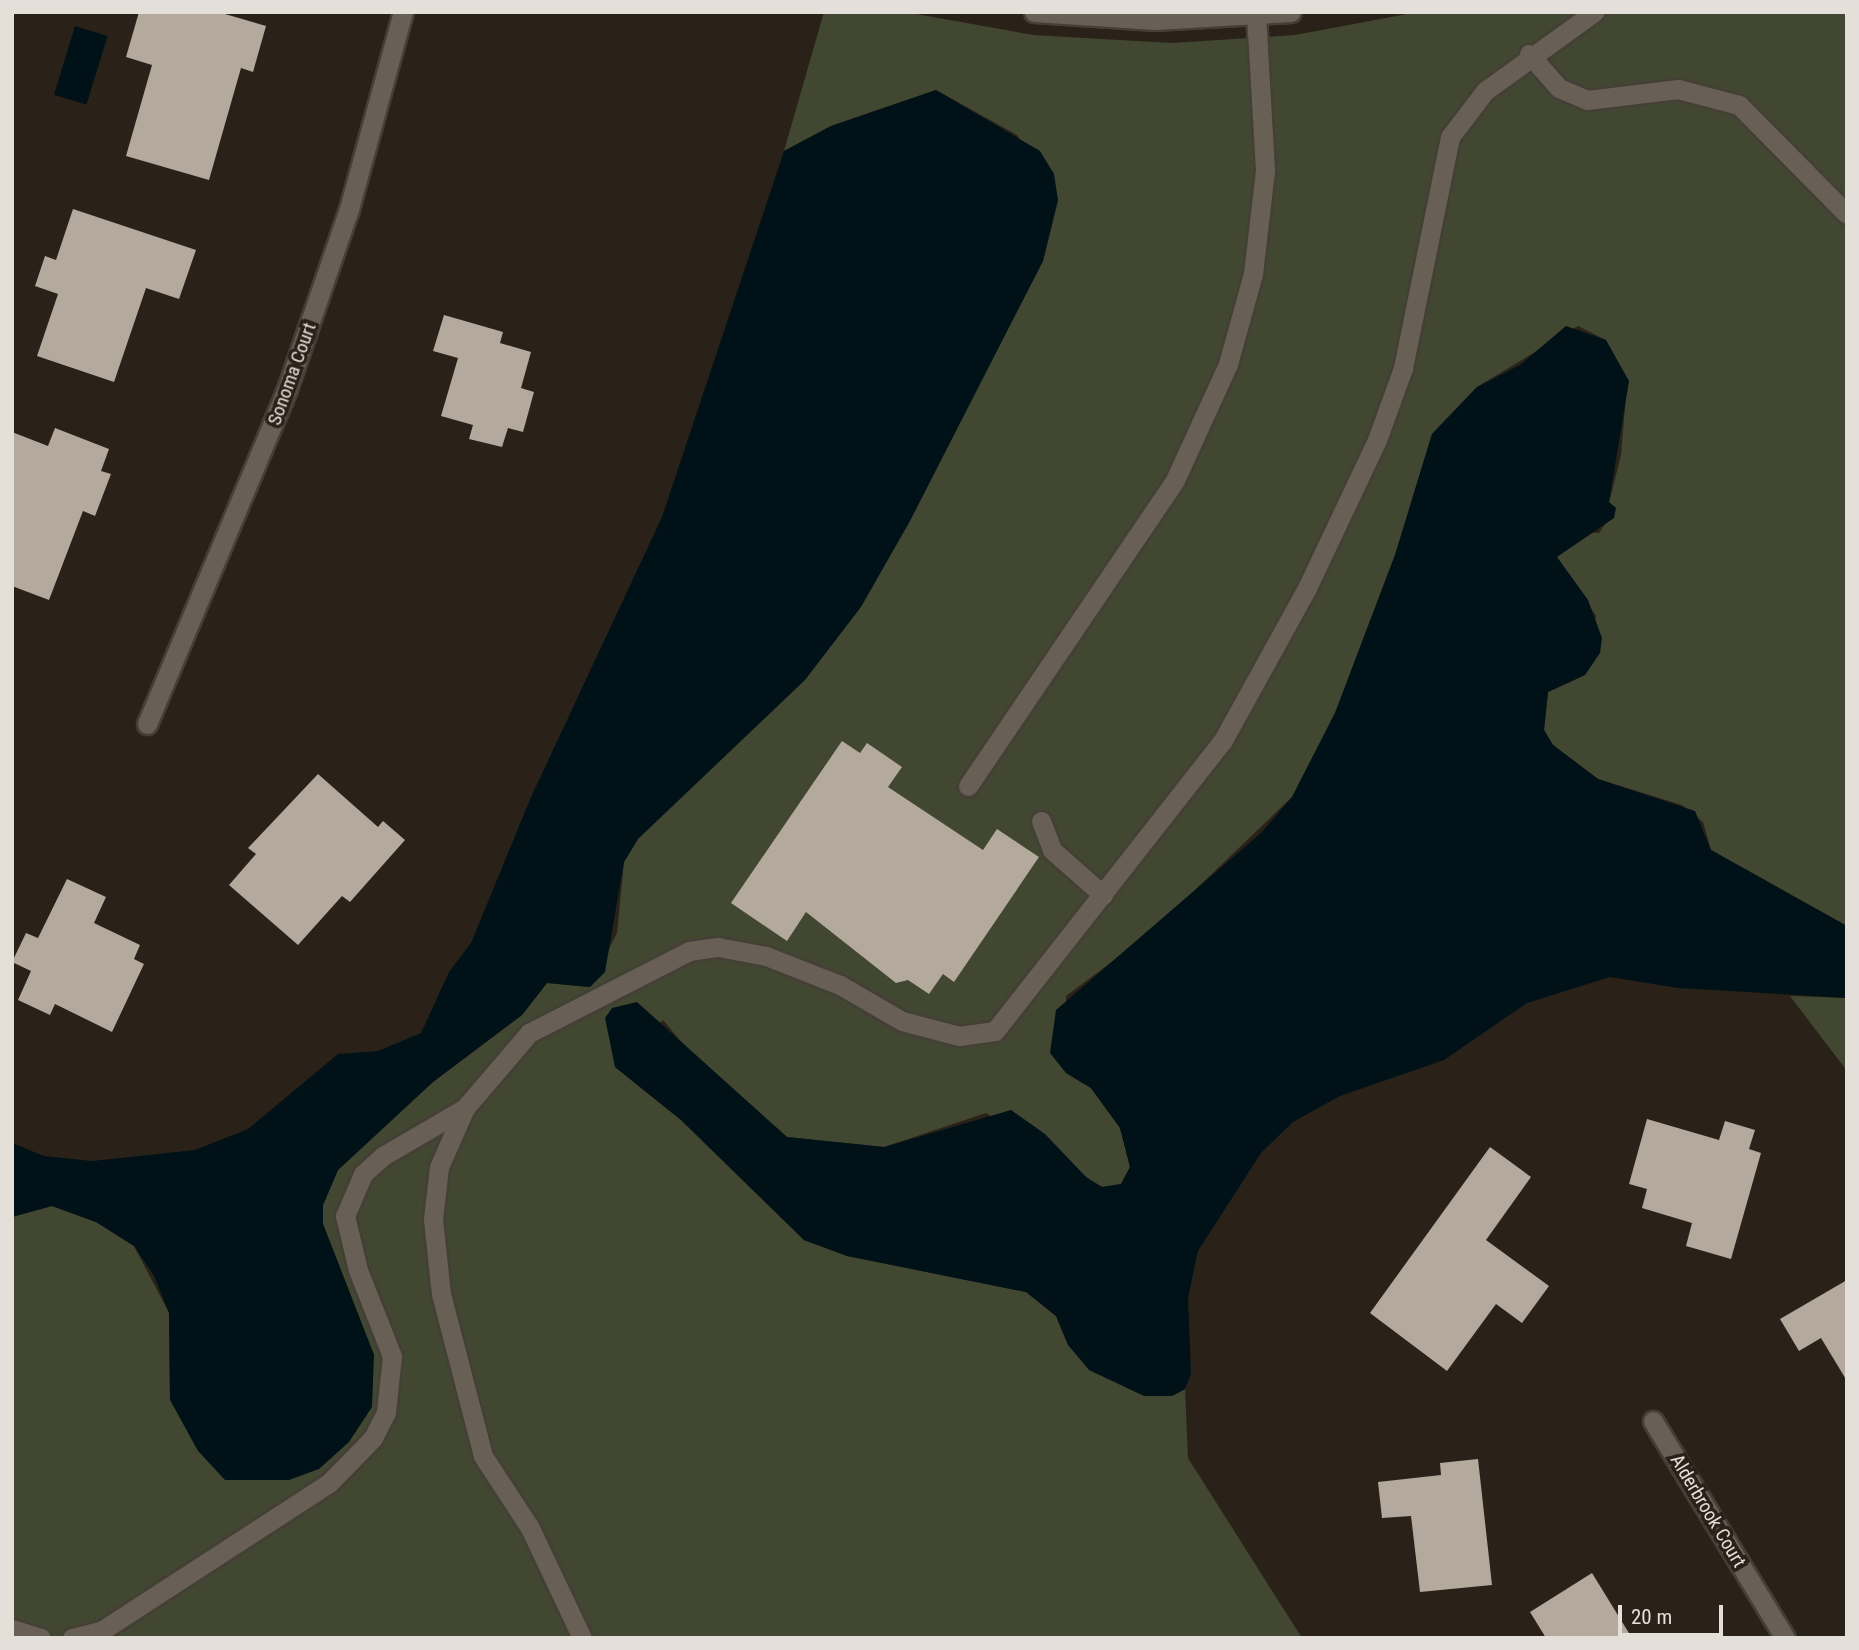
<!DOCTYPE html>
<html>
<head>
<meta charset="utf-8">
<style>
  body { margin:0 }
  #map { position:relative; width:1859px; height:1650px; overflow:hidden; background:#2a2219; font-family:"Roboto Condensed",sans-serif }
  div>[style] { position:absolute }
  .green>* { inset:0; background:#414730 }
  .water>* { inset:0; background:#001218; transform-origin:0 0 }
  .building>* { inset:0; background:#b3aa9d }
  .roads { filter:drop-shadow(2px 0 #443f37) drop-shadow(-2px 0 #443f37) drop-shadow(0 2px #443f37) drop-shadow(0 -2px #443f37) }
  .service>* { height:19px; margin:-9.5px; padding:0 9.5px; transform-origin:9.5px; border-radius:9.5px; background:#696055 }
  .minor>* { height:19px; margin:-9.5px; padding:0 9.5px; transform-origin:9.5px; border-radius:9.5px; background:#696055 }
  span { translate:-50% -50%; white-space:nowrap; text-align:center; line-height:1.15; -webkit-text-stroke:7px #2a2219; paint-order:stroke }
  .street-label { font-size:19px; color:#e4dfd8 }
  .frame { position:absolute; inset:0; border:14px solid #e4dfd8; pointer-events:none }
  .scale { position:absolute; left:1618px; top:1605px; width:105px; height:32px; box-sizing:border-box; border:4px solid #e4dfd8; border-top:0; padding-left:9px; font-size:21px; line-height:24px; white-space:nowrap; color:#e4dfd8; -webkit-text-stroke:5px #2a2219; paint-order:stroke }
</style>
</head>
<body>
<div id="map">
  <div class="green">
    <i style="clip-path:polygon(824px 12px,905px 12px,1033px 35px,1172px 43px,1295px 35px,1418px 12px,1847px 12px,1847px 926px,1711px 850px,1703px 822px,1682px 805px,1598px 779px,1553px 745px,1544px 730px,1548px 692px,1585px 675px,1596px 616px,1557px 557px,1585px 532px,1599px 533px,1616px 508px,1609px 503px,1621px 455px,1626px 395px,1606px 340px,1578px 326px,1477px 387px,1432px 434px,1395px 555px,1335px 713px,1292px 797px,1149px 934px,1066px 996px,1066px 1073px,1091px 1088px,1120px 1128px,1130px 1167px,1121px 1184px,1102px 1187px,986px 1113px,884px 1147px,787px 1137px,694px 1057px,663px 1020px,615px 1067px,681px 1120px,804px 1240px,847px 1256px,1026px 1292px,1056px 1316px,1068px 1345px,1172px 1396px,1185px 1389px,1188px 1458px,1302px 1638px,12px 1638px,12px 1217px,52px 1206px,96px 1222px,134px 1246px,169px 1313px,170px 1400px,374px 1355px,323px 1224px,323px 1205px,338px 1170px,433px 1082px,522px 1015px,547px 983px,589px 987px,617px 933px,624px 862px,638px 839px,677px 797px,982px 378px,1043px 261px,1058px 200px,1017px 135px,936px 90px,831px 126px,784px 151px)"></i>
    <i style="clip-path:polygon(1790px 996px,1847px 998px,1847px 1071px)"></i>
  </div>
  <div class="water">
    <i style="left:75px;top:26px;width:34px;height:72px;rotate:17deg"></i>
    <i style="clip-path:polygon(936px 90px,1040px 151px,1054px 174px,1058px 200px,1043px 261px,910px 521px,861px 607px,805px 680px,638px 839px,624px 862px,605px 972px,590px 987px,547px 983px,522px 1015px,433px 1082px,338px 1170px,323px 1205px,323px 1224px,374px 1355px,372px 1407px,349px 1442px,319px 1469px,289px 1480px,225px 1480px,198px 1451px,170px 1400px,169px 1313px,154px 1276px,134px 1246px,96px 1222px,52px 1206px,12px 1217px,12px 1143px,44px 1156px,92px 1161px,195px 1150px,248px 1129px,338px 1054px,378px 1051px,421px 1033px,449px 972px,471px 943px,531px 797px,662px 517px,784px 151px,831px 126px)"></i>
    <i style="clip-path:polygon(1566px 326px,1606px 340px,1629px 381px,1609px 502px,1616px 508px,1614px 518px,1557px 557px,1588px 600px,1602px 638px,1600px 653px,1585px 675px,1548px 692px,1544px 730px,1553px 745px,1598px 779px,1695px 811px,1711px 850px,1847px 926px,1847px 998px,1678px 988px,1610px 977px,1527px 1003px,1444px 1060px,1340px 1096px,1293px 1122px,1261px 1153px,1198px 1251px,1188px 1298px,1191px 1374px,1185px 1389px,1172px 1396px,1144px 1396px,1089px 1370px,1068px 1345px,1056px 1316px,1026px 1292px,847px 1256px,804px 1240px,681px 1120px,615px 1067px,605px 1018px,612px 1008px,637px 1002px,787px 1137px,884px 1147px,1011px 1110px,1045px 1134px,1087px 1178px,1102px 1187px,1121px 1184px,1130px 1167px,1120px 1128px,1091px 1088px,1066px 1073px,1050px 1053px,1056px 1010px,1261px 833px,1292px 797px,1335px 713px,1395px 555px,1432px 434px,1477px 387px,1520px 365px)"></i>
  </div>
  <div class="building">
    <i style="clip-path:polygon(139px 12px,218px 12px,266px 26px,253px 72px,241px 68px,209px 180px,126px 156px,152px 65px,126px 57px)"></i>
    <i style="clip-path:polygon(73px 209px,196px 250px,179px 299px,146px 288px,114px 382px,37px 356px,58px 294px,35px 286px,45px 256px,56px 260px)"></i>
    <i style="clip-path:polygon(444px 315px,503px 332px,500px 343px,531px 352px,521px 388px,534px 392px,523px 432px,508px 428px,502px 447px,469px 439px,473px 425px,441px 416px,458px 358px,433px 351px)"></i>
    <i style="clip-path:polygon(55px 428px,109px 449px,101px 471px,111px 474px,95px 516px,83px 511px,49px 600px,12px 586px,12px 432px,48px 446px)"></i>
    <i style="clip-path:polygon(842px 741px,860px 753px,867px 743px,902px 767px,888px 787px,983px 850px,997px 829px,1039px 857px,954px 982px,943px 974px,929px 994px,908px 980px,896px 983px,806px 912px,787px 941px,731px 903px)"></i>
    <i style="clip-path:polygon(318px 774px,378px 827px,383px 821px,405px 840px,350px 902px,342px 896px,298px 945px,229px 885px,256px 854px,248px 848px)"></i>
    <i style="clip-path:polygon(67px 879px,106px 897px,94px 923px,140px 945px,134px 959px,144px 964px,112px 1032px,55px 1004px,50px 1015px,18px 1000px,31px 971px,12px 962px,26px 933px,38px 938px)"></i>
    <i style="clip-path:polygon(1647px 1119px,1719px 1140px,1725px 1121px,1755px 1130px,1749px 1149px,1761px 1153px,1731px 1259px,1686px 1246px,1692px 1223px,1642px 1208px,1647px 1189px,1629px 1184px)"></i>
    <i style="clip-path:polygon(1490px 1147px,1531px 1177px,1486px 1240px,1549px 1286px,1522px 1323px,1496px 1304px,1447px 1371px,1370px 1313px)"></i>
    <i style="clip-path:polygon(1847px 1280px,1847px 1381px,1821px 1338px,1799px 1351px,1780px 1319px)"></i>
    <i style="clip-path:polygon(1478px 1459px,1492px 1585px,1420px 1592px,1411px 1516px,1382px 1518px,1378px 1482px,1441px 1475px,1440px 1463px)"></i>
    <i style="clip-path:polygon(1592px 1573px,1632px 1638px,1546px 1638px,1530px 1612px)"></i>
  </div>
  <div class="roads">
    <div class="service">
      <i style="left:1529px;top:54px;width:45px;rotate:48.6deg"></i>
      <i style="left:1559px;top:88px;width:30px;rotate:23deg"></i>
      <i style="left:1587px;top:100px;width:92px;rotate:-6.9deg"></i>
      <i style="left:1678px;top:89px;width:63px;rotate:14.7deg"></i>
      <i style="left:1739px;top:105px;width:153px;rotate:45.3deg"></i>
      <i style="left:968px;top:786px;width:369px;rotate:-55.9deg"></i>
      <i style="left:1175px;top:480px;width:128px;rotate:-65.4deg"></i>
      <i style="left:1228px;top:364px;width:93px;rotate:-74.5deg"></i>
      <i style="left:1253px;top:274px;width:105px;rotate:-83.4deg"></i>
      <i style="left:1265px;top:170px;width:158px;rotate:-93.3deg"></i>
      <i style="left:1041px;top:821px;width:31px;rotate:69deg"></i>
      <i style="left:1052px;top:850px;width:68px;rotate:41.4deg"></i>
      <i style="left:12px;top:1629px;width:30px;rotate:17deg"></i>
      <i style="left:72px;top:1638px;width:30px;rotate:-14deg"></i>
      <i style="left:101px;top:1631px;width:272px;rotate:-33deg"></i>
      <i style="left:329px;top:1483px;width:63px;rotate:-45.6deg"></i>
      <i style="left:373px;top:1438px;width:29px;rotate:-63deg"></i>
      <i style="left:386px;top:1412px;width:56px;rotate:-83.9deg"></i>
      <i style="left:392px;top:1356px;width:92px;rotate:-111.6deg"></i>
      <i style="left:358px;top:1270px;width:56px;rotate:-103.5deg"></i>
      <i style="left:345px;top:1216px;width:46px;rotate:-66.8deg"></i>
      <i style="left:363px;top:1174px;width:27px;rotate:-42deg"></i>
      <i style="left:383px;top:1156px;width:95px;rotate:-30.3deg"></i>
      <i style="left:582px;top:1638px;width:122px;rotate:-115.3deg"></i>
      <i style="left:530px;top:1528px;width:86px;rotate:-123.1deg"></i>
      <i style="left:483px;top:1456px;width:167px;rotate:-104.5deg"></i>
      <i style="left:441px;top:1294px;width:75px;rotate:-96.1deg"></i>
      <i style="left:433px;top:1219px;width:52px;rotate:-83.4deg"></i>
      <i style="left:439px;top:1167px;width:64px;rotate:-66.2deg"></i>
      <i style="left:465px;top:1108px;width:99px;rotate:-49.5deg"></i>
      <i style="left:529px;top:1033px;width:180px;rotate:-27.1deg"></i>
      <i style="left:689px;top:951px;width:29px;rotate:-8deg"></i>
      <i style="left:718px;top:947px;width:49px;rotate:10.6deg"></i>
      <i style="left:766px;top:956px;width:79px;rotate:21.4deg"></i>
      <i style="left:840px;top:985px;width:72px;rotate:30.1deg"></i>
      <i style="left:902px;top:1021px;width:59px;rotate:14.7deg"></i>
      <i style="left:959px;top:1036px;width:36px;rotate:-8deg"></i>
      <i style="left:995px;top:1031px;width:367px;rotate:-51.9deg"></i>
      <i style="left:1222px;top:742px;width:176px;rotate:-61.1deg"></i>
      <i style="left:1307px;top:588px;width:164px;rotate:-64.7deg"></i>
      <i style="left:1377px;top:440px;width:77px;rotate:-70.1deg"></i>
      <i style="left:1403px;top:368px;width:236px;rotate:-78.5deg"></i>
      <i style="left:1450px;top:137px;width:58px;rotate:-52.7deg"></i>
      <i style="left:1485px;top:91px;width:135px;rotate:-35.9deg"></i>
    </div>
    <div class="minor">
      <i style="left:1034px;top:12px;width:121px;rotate:3.8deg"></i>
      <i style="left:1155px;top:20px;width:136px;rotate:-3.4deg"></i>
      <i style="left:147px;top:724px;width:363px;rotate:-67.3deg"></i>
      <i style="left:287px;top:389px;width:190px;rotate:-71deg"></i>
      <i style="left:349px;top:209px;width:204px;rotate:-74.7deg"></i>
      <i style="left:1653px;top:1421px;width:254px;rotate:58.7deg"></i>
    </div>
  </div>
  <div class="street-label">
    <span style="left:292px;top:374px;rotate:-70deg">Sonoma Court</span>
    <span style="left:1708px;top:1511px;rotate:59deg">Alderbrook Court</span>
  </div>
  <div class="frame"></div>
  <div class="scale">20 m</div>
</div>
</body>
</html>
